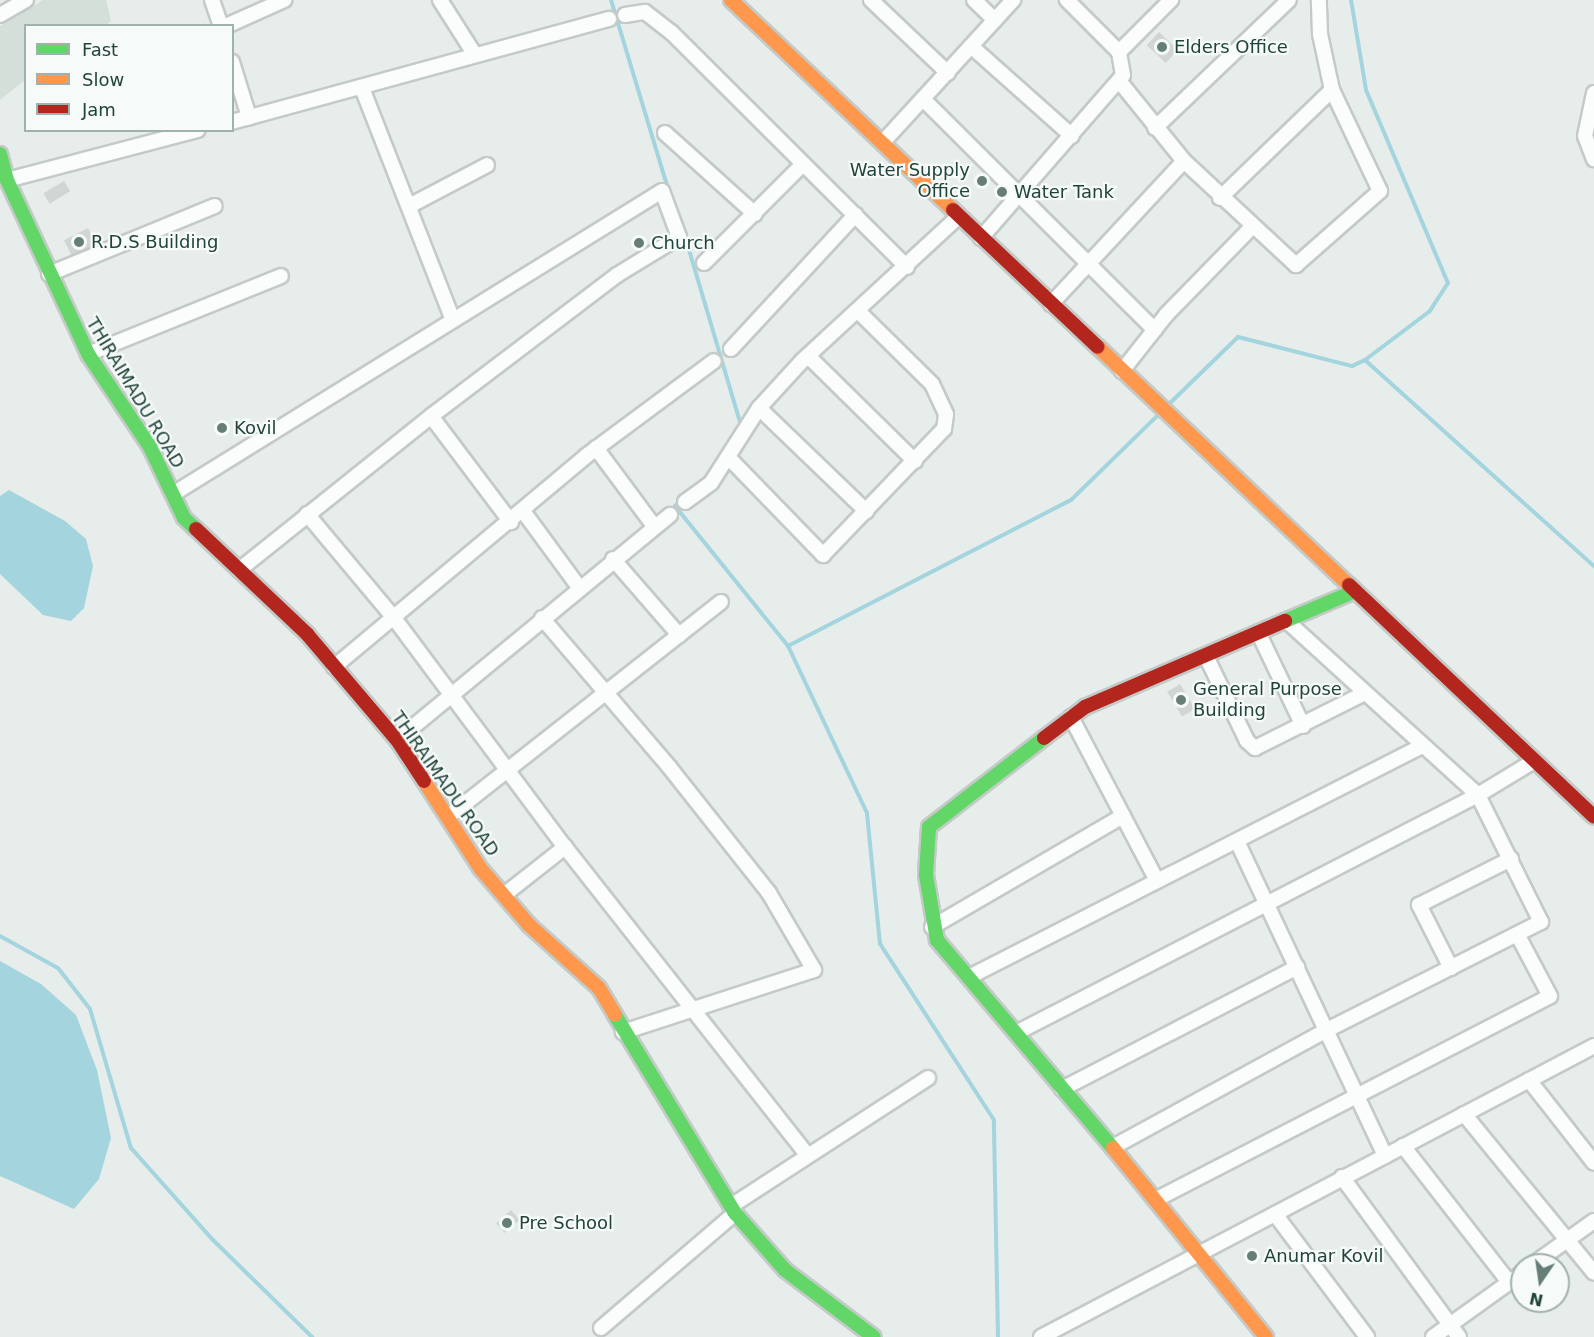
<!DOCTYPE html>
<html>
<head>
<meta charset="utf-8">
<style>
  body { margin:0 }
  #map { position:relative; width:1594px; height:1337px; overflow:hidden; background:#e7edea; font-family:"DejaVu Sans",sans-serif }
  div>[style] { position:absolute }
  .built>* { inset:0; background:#d4dfda }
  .water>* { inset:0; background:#a4d4de }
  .stream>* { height:4px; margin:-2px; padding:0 2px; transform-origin:2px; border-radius:2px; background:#a4d4de }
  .building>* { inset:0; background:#d1d6d4; transform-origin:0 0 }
  .roads { filter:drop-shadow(2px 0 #c4cac7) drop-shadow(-2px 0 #c4cac7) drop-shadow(0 2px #c4cac7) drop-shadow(0 -2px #c4cac7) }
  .street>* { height:14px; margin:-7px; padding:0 7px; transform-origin:7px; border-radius:7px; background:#fbfcfc }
  .fast>* { height:14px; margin:-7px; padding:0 7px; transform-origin:7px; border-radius:7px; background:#63d668 }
  .slow>* { height:14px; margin:-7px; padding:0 7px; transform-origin:7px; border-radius:7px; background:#ff974d }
  .jam>* { height:14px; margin:-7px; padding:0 7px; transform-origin:7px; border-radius:7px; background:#b3261e }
  .dots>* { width:16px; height:16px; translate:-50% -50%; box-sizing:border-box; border:3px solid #f6fbf9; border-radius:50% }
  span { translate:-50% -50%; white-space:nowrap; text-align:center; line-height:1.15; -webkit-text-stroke:4.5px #f6fbf9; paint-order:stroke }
  .poi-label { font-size:18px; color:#21433b }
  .left { translate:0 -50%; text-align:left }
  .right { translate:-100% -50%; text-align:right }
  .street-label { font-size:18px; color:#21433b }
  .legend { position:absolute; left:24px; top:24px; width:210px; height:108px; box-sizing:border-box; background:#f6fbf9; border:2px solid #a1b1ad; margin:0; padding:8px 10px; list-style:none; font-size:18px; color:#21433b }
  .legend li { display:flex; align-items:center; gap:12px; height:30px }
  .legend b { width:30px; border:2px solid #a1b1ad }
  .north { position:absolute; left:1510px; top:1253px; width:60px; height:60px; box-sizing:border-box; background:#f6fbf9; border:2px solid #a1b1ad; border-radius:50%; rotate:193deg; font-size:16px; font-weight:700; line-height:24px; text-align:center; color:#21433b }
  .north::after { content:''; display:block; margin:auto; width:21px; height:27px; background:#667e78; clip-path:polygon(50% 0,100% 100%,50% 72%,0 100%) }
</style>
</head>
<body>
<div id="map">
  <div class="built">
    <i style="clip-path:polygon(43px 0,106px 0,111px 21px,105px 26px,26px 26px,25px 80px,0 100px,0 26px)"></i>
  </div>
  <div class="water">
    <i style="clip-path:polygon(9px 490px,65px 521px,86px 539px,93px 566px,84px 608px,71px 621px,43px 615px,0 574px,0 496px)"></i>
    <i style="clip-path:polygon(0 961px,41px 984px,76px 1015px,97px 1070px,111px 1138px,99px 1179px,74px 1209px,0 1176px)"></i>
  </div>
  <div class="stream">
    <i style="left:611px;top:0;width:201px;rotate:73.2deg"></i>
    <i style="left:1351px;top:0;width:91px;rotate:80.5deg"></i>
    <i style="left:1366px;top:90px;width:210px;rotate:67deg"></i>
    <i style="left:1448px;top:283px;width:33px;rotate:123deg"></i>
    <i style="left:1430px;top:311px;width:81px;rotate:143deg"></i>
    <i style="left:1365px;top:360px;width:308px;rotate:42deg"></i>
    <i style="left:684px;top:233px;width:201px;rotate:73.5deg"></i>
    <i style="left:1167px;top:406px;width:99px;rotate:-44.2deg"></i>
    <i style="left:1238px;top:337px;width:118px;rotate:14.3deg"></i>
    <i style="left:1352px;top:366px;width:14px;rotate:-25deg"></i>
    <i style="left:681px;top:500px;width:8px;rotate:135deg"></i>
    <i style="left:675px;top:506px;width:180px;rotate:51.1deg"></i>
    <i style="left:0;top:936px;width:66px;rotate:28.9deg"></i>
    <i style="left:58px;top:968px;width:52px;rotate:52deg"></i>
    <i style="left:90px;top:1009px;width:145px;rotate:73.6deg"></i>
    <i style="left:131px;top:1148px;width:123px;rotate:48.3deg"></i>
    <i style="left:213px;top:1240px;width:139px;rotate:44.4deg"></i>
    <i style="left:998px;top:1337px;width:217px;rotate:-91.1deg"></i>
    <i style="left:994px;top:1120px;width:210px;rotate:-122.9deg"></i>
    <i style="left:880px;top:944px;width:132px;rotate:-95.7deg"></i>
    <i style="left:867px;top:813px;width:185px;rotate:-115.3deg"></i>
    <i style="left:788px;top:646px;width:318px;rotate:-27.3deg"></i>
    <i style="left:1071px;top:500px;width:124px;rotate:-44.3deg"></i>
  </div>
  <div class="building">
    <i style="left:1159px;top:32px;width:26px;height:18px;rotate:43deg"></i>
    <i style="left:64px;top:181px;width:12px;height:24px;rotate:59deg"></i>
    <i style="left:88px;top:228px;width:18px;height:27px;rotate:63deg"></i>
    <i style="left:1180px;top:684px;width:29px;height:15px;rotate:59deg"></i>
    <i style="left:511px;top:1210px;width:13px;height:20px;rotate:48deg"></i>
  </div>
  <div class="roads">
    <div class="street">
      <i style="left:212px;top:0;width:28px;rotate:71deg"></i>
      <i style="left:440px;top:0;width:65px;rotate:57.5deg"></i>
      <i style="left:871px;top:0;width:106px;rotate:43.5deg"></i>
      <i style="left:974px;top:0;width:29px;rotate:44deg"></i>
      <i style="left:0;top:15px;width:30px;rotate:-30deg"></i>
      <i style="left:625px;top:15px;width:20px;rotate:-9deg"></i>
      <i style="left:645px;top:12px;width:33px;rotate:38deg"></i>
      <i style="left:671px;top:32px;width:333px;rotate:44.9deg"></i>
      <i style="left:226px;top:26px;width:64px;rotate:-24.1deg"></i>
      <i style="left:971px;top:46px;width:135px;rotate:41.7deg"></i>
      <i style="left:1119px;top:52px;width:74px;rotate:-45deg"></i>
      <i style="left:232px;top:62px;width:58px;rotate:72.8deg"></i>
      <i style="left:1120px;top:82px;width:102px;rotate:51deg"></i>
      <i style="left:1184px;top:161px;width:153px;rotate:42.9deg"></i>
      <i style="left:1296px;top:265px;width:112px;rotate:-41.4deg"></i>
      <i style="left:1380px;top:191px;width:112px;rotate:-115.4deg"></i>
      <i style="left:1332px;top:90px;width:57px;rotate:-102.1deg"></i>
      <i style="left:1320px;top:34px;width:34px;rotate:-92deg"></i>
      <i style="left:362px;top:88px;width:249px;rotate:68.6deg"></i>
      <i style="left:1594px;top:93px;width:44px;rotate:101.8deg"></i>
      <i style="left:1585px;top:136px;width:25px;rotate:69deg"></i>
      <i style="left:923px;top:99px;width:327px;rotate:44.9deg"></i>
      <i style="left:232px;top:122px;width:391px;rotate:-15.3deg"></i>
      <i style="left:1155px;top:128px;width:185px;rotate:-43.7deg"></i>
      <i style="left:665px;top:133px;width:121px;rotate:42deg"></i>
      <i style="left:883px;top:142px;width:193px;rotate:-47.5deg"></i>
      <i style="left:7px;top:180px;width:197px;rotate:-14.7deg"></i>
      <i style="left:1220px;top:198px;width:156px;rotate:-44deg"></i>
      <i style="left:409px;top:206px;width:88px;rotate:-27.7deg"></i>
      <i style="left:981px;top:238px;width:216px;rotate:-48.9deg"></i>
      <i style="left:1123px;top:75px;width:23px;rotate:-100deg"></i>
      <i style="left:1119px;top:52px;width:74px;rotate:-135deg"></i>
      <i style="left:704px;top:263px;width:140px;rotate:-45deg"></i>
      <i style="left:49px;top:274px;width:179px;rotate:-22.3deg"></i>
      <i style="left:1051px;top:304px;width:195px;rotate:-47.1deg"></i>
      <i style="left:731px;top:349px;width:183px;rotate:-47.2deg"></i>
      <i style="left:88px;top:354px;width:208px;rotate:-22deg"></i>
      <i style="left:808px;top:356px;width:150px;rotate:44.5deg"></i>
      <i style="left:1122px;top:371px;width:71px;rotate:-51.8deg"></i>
      <i style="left:1166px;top:315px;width:122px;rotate:-45.7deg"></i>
      <i style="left:759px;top:408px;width:149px;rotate:43.9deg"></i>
      <i style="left:596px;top:448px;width:97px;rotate:53.4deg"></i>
      <i style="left:730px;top:459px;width:134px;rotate:45.9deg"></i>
      <i style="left:823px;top:555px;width:175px;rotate:-46.2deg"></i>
      <i style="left:944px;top:429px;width:15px;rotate:-82deg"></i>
      <i style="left:946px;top:414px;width:33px;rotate:-115deg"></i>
      <i style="left:932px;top:384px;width:104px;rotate:-135.4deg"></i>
      <i style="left:173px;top:494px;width:575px;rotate:-31.78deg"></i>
      <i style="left:662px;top:191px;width:49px;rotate:69.7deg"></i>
      <i style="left:679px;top:237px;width:73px;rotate:148.5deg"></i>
      <i style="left:617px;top:275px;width:233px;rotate:142.8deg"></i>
      <i style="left:685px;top:502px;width:32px;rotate:-36deg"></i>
      <i style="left:711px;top:483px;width:89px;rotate:-57.4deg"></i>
      <i style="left:759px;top:408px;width:64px;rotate:-47.5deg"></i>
      <i style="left:802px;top:361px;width:214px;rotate:-42.7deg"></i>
      <i style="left:523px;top:511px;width:93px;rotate:53.7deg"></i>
      <i style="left:307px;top:514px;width:136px;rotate:50.1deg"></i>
      <i style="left:394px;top:618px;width:286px;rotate:53.3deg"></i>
      <i style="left:565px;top:847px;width:392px;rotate:51.8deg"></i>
      <i style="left:613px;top:559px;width:101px;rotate:49deg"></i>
      <i style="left:239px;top:570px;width:246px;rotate:-38.7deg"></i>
      <i style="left:431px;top:416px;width:133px;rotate:53deg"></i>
      <i style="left:542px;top:618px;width:197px;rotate:49.5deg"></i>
      <i style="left:670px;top:768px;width:159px;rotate:51.6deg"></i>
      <i style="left:769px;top:893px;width:89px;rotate:59.7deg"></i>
      <i style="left:814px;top:970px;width:201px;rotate:162deg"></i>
      <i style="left:1259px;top:634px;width:102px;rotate:64.4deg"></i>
      <i style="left:1206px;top:656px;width:94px;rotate:64.2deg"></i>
      <i style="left:1247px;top:741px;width:11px;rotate:41deg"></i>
      <i style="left:1255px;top:748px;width:123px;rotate:-26.6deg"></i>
      <i style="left:334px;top:667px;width:329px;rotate:-39.9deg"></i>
      <i style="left:586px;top:456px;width:159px;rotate:-36.6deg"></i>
      <i style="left:1071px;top:717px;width:183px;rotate:62.3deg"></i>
      <i style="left:397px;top:740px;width:354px;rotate:-39.5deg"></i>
      <i style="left:449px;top:816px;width:346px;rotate:-38.2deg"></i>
      <i style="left:1237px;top:841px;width:348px;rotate:64.8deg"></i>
      <i style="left:504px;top:895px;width:78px;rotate:-38.2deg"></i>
      <i style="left:932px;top:927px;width:221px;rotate:-30.2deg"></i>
      <i style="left:1451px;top:968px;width:71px;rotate:-116.9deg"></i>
      <i style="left:1419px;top:905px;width:103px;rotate:-26.6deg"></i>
      <i style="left:969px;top:977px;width:508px;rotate:-27.02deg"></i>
      <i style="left:1016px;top:1033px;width:520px;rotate:-27.26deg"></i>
      <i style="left:1478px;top:795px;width:66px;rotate:-31.3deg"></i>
      <i style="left:1529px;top:1080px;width:105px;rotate:51.9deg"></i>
      <i style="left:1062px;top:1089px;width:265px;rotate:-27.4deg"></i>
      <i style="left:1464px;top:1114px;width:205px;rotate:50.7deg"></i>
      <i style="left:1403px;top:1146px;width:172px;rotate:52.1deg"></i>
      <i style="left:1113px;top:1147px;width:244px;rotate:-28.7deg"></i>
      <i style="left:1327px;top:1030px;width:240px;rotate:-26.8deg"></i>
      <i style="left:1541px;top:922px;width:142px;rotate:-116.4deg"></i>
      <i style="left:1478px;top:795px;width:258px;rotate:-137.7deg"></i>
      <i style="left:1342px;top:1177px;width:198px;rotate:53.8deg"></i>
      <i style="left:1157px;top:1199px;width:442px;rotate:-27.3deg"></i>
      <i style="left:1550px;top:996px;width:70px;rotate:-118deg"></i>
      <i style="left:731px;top:1206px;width:235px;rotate:-33deg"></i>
      <i style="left:1275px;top:1214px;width:154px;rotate:53.2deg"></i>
      <i style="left:1532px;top:1265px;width:76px;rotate:-35.4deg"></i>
      <i style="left:601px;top:1328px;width:177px;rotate:-40.6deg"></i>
      <i style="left:1041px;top:1337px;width:625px;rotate:-27.75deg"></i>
      <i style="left:1433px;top:1337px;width:110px;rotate:-35.7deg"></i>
    </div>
    <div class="fast">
      <i style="left:0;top:154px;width:27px;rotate:75deg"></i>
      <i style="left:7px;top:180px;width:192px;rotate:65deg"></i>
      <i style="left:88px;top:354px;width:112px;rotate:56.3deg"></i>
      <i style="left:150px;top:447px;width:79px;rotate:64.4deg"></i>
      <i style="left:184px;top:518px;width:16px;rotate:43deg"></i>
      <i style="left:1285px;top:621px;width:76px;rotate:-23.2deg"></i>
      <i style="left:1044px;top:738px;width:145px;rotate:142.3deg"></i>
      <i style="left:929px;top:827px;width:48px;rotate:93.6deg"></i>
      <i style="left:926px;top:875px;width:66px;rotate:80.4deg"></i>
      <i style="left:937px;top:940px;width:272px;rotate:49.8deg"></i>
      <i style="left:615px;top:1015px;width:232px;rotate:58.8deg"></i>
      <i style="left:735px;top:1213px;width:76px;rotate:48.7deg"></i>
      <i style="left:785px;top:1270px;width:111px;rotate:37deg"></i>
    </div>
    <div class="slow">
      <i style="left:731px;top:0;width:306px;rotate:43.4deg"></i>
      <i style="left:1098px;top:347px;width:346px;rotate:43.5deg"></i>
      <i style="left:424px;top:781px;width:103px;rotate:57.2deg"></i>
      <i style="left:480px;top:868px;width:75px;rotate:49.3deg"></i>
      <i style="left:529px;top:925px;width:94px;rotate:42deg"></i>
      <i style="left:599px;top:988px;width:31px;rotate:59deg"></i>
      <i style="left:1113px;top:1148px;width:243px;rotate:51deg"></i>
    </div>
    <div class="jam">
      <i style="left:953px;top:210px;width:199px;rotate:43.4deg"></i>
      <i style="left:196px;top:529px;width:153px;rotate:43.4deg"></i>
      <i style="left:307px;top:634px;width:139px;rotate:49.7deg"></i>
      <i style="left:397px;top:740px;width:49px;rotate:56.6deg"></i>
      <i style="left:1349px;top:585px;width:337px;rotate:43.4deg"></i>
      <i style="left:1044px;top:738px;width:51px;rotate:-37.1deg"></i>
      <i style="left:1085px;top:707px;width:218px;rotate:-23.3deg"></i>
    </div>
  </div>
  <div class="dots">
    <i style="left:1162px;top:47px;background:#667e78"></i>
    <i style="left:982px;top:181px;background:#667e78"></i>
    <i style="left:1002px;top:192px;background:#667e78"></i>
    <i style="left:79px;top:242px;background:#667e78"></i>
    <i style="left:639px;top:243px;background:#667e78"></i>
    <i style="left:222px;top:428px;background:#667e78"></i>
    <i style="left:1181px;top:700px;background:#667e78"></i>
    <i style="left:507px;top:1223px;background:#667e78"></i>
    <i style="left:1252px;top:1256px;background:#667e78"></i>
  </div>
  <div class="poi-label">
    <span class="left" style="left:1174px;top:47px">Elders Office</span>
    <span class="right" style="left:970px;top:181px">Water Supply<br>Office</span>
    <span class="left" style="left:1014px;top:192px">Water Tank</span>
    <span class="left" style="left:91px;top:242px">R.D.S Building</span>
    <span class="left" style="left:651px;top:243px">Church</span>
    <span class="left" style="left:234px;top:428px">Kovil</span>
    <span class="left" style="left:1193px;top:700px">General Purpose<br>Building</span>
    <span class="left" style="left:519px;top:1223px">Pre School</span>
    <span class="left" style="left:1264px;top:1256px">Anumar Kovil</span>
  </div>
  <div class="street-label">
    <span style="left:135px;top:393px;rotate:59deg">THIRAIMADU ROAD</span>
    <span style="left:445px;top:784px;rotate:55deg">THIRAIMADU ROAD</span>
  </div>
  <ul class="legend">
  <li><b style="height:8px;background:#63d668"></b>Fast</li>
  <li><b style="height:8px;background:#ff974d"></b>Slow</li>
  <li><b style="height:8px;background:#b3261e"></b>Jam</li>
  </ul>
  <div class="north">N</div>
</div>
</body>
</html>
